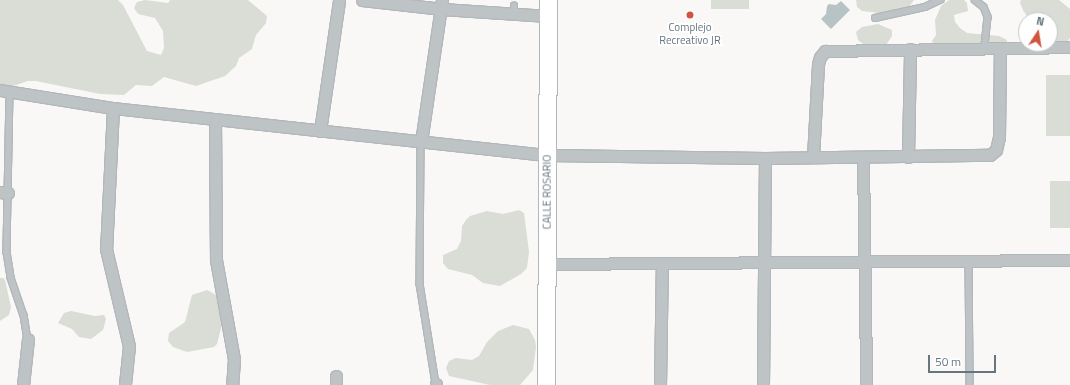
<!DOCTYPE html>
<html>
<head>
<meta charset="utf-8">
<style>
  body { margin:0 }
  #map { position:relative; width:1070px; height:385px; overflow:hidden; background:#f9f8f7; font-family:"Titillium Web",sans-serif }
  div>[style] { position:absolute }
  .green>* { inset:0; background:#d9ddd6; transform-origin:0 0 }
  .water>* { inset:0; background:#b8c3c6 }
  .roads { filter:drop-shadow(1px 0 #b2b8ba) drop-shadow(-1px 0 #b2b8ba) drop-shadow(0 1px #b2b8ba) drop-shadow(0 -1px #b2b8ba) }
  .lane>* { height:5.5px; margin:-2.75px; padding:0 2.75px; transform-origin:2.75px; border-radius:2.75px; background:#bec3c6 }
  .street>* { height:11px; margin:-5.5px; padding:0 5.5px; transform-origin:5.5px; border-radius:5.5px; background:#bec3c6 }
  .primary>* { height:17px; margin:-8.5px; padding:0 8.5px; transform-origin:8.5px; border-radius:8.5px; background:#fff }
  .dots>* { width:11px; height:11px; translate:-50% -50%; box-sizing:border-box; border:2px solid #fff; border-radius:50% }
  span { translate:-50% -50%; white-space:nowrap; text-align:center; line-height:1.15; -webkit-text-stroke:4px #fff; paint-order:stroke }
  .poi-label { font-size:11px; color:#66767e }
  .street-label { font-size:11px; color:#66767e }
  .north { position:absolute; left:1018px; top:12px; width:40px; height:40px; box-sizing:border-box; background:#fff; border:1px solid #c2c8cb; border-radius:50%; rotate:12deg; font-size:11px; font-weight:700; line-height:16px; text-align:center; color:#66767e }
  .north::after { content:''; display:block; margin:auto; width:14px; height:18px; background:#d0553f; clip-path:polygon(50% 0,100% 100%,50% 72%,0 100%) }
  .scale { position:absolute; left:928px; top:355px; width:68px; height:18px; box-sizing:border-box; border:2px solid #66767e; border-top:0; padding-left:5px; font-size:12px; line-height:14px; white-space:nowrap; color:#66767e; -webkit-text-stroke:3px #fff; paint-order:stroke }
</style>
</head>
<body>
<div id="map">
  <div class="green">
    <i style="clip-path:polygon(0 0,118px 0,123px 5px,147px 51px,161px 55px,164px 48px,163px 31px,155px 18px,138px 14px,134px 8px,137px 2px,145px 0,168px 3px,170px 0,248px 0,267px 16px,266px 23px,256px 35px,252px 49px,239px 58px,236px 66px,225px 76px,196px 86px,164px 77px,152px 86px,136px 85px,124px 95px,100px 94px,36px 81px,28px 81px,13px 86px,0 86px)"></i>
    <i style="left:711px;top:0;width:38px;height:9px"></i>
    <i style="clip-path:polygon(856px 0,914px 0,908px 8px,894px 12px,879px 13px,862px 11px,857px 7px)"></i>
    <i style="clip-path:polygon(949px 0,964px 0,967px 3px,968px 11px,954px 15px,955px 22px,960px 28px,967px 33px,999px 36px,1007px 40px,1005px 47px,999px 52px,992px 54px,976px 51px,962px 52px,955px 55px,947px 55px,935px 48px,932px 41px,936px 35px,935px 20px,941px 6px)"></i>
    <i style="clip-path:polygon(1021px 0,1059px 0,1070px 9px,1070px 38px,1065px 44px,1050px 44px,1050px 20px,1029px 20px,1023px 10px,1020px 3px)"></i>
    <i style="clip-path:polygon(878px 24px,892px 30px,892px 36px,884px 48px,870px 49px,858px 40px,856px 32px,862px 27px)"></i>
    <i style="left:1070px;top:75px;width:61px;height:24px;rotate:90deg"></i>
    <i style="left:1050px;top:181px;width:20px;height:47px"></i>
    <i style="clip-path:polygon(519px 210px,524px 213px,529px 252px,527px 268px,521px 274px,500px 286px,483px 283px,472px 275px,448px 269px,443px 263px,443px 255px,457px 249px,461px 241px,462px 226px,466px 220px,470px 216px,487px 211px,503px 214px)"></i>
    <i style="clip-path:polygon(0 278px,3px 278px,5px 280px,11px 307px,9px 315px,0 321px)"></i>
    <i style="clip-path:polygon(207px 290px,222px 298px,223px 320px,217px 344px,214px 347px,187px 352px,173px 347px,168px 341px,169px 333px,185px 322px,192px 295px)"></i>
    <i style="clip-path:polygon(71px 311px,95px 316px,104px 315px,106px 319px,103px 330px,91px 339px,79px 337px,72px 329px,58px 323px,64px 313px)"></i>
    <i style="clip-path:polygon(513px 325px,529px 329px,535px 340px,536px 347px,533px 370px,520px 385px,490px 385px,449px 376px,446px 368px,449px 361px,456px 358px,472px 360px,479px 356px,487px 342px,498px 331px)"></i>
  </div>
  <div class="water">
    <i style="clip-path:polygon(841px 1px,850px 10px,831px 29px,821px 19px,826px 14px,827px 6px,829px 4px,836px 5px)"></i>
  </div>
  <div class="roads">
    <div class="lane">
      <i style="left:975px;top:0;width:11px;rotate:38deg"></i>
      <i style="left:984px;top:7px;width:11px;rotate:68deg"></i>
      <i style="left:988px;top:17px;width:31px;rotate:96deg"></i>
      <i style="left:514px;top:14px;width:8px;rotate:-90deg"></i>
      <i style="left:875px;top:18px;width:51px;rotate:-12.4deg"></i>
      <i style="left:925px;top:7px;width:17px;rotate:-25deg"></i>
      <i style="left:10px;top:92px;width:160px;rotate:91.1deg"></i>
      <i style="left:7px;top:252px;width:26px;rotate:81deg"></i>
      <i style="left:11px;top:278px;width:39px;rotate:71deg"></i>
      <i style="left:24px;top:315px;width:24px;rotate:81deg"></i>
      <i style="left:421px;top:142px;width:142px;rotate:90.4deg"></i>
      <i style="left:420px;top:284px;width:101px;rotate:80.9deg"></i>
      <i style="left:969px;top:261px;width:124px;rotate:89.5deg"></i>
    </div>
    <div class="street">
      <i style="left:362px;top:0;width:81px;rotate:6.4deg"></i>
      <i style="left:442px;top:9px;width:106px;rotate:3.8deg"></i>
      <i style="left:0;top:90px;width:114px;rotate:9.1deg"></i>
      <i style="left:113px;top:108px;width:437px;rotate:6.2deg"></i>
      <i style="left:547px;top:155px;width:218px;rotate:0.8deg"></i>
      <i style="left:765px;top:158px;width:225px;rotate:-0.8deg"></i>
      <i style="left:990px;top:155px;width:8px;rotate:-40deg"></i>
      <i style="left:996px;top:150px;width:13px;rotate:-77deg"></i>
      <i style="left:999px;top:137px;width:89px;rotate:-89.4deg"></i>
      <i style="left:113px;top:108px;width:141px;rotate:92.8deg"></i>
      <i style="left:106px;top:249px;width:100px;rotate:76.7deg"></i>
      <i style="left:129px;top:346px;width:39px;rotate:96deg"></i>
      <i style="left:215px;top:119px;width:141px;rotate:89.6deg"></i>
      <i style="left:216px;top:260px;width:101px;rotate:79.7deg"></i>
      <i style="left:234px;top:359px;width:26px;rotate:94deg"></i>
      <i style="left:320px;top:131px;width:132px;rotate:-81.7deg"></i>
      <i style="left:421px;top:142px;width:144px;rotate:-81.6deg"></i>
      <i style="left:813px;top:157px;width:93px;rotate:-86.9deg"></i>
      <i style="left:818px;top:64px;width:7px;rotate:-74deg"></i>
      <i style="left:820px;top:57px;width:8px;rotate:-50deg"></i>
      <i style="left:825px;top:51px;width:245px;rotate:-0.9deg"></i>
      <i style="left:863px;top:157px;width:228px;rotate:89.2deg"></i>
      <i style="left:908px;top:157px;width:108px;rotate:-88.9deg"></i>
      <i style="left:0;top:192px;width:8px;rotate:7deg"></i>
      <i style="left:546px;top:264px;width:524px;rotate:-0.44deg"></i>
      <i style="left:23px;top:385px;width:46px;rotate:-83.8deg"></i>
      <i style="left:336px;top:385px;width:9px;rotate:-90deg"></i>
      <i style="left:436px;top:385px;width:1px;rotate:-90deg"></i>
      <i style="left:660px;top:385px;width:122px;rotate:-89.1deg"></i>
      <i style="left:763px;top:385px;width:227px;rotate:-89.5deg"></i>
    </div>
    <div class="primary">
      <i style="left:546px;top:385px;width:385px;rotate:-89.7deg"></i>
    </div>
  </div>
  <div class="dots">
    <i style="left:690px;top:15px;background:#d0553f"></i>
  </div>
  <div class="poi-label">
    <span style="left:690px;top:34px">Complejo<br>Recreativo JR</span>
  </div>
  <div class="street-label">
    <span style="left:547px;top:192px;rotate:-90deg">CALLE ROSARIO</span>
  </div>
  <div class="north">N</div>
  <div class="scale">50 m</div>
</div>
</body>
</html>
